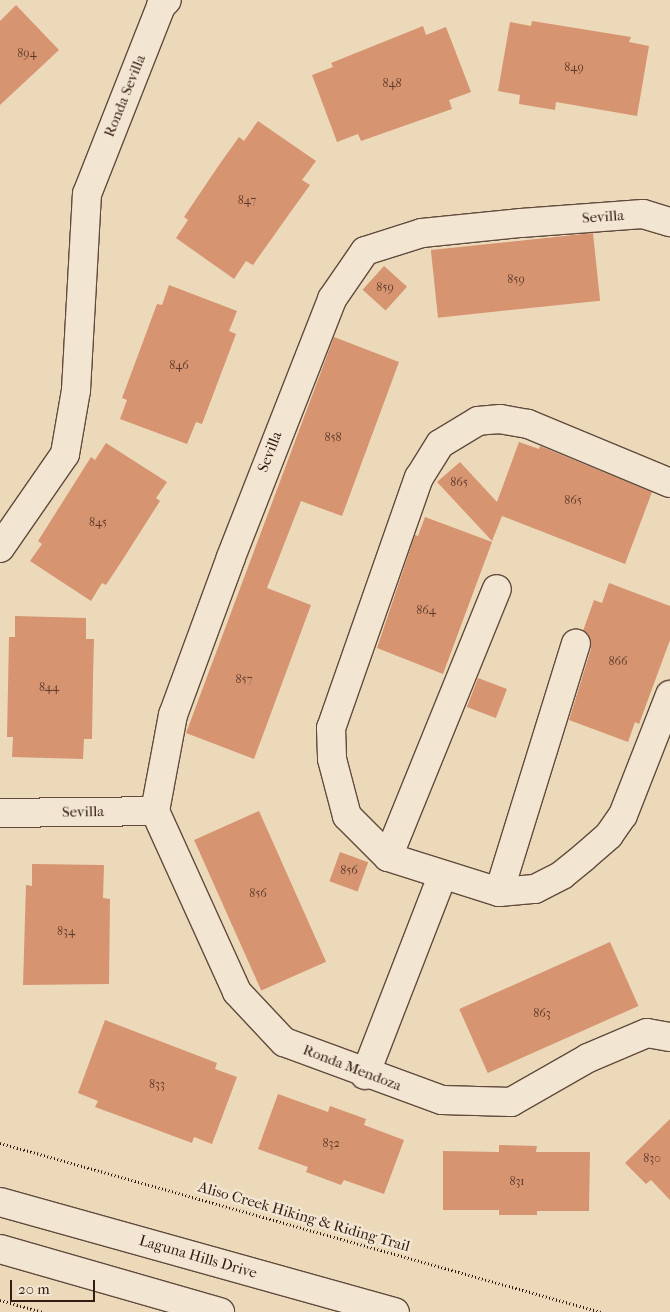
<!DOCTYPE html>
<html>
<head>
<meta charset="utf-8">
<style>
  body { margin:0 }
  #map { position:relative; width:670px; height:1312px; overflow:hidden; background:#ebd9ba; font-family:"IM FELL French Canon",serif }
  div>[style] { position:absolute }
  .building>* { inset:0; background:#d69471; transform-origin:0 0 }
  .path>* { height:3px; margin-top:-1.5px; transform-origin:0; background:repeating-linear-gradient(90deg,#351c13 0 1px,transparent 0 3.5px) }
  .roads { filter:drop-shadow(1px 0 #624b3d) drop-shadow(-1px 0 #624b3d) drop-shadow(0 1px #624b3d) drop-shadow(0 -1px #624b3d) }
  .street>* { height:28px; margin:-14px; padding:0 14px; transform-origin:14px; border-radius:14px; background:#f2e6d2 }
  .secondary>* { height:28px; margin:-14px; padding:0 14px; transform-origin:14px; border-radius:14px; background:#f2e6d2 }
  span { translate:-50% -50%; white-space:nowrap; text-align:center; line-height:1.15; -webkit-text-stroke:5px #f2e6d2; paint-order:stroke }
  .number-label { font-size:12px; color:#5d3a2a }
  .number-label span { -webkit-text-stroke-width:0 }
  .street-label { font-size:15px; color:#351c13 }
  .scale { position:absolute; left:10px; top:1280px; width:85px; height:22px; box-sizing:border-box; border:2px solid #351c13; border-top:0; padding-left:6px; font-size:15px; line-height:18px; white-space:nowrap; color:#351c13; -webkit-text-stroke:4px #f2e6d2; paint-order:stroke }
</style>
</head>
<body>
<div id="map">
  <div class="building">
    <i style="clip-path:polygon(16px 5px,59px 50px,0 105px,0 21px)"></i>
    <i style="clip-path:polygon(532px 21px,631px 37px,629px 42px,649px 46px,637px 116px,556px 102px,555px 110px,519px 104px,520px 95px,498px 91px,510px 22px,531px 26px)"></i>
    <i style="clip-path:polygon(423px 26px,426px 35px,446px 27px,471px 92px,449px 100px,452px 109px,361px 141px,358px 134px,337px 142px,312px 75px,333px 67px,331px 63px)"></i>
    <i style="clip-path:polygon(258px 121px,316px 161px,302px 180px,310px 185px,287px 217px,253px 265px,246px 261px,234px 279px,176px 238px,188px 220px,184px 217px,219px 165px,239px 137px,244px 141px)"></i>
    <i style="left:593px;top:233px;width:68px;height:163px;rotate:84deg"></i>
    <i style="left:384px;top:266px;width:31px;height:32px;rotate:42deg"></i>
    <i style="clip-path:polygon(169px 285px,237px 311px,229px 331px,236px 334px,202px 424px,196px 422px,187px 444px,120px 419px,127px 400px,122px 398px,157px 304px,162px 305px)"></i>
    <i style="clip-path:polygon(334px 337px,399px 362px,342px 516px,301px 501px,267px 588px,311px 605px,254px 759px,186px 733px)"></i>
    <i style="clip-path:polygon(519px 442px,539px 449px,540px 446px,652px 492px,625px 564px,502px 516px,492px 541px,437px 482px,460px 462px,497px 502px)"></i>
    <i style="clip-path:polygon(106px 443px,167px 482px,156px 498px,160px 501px,125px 556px,106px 585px,102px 583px,91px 601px,30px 561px,42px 544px,38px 541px,91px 457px,95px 460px)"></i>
    <i style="clip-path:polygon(425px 517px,492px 542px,443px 674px,377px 648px,415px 535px,418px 536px)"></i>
    <i style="clip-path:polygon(609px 583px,670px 606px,670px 640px,639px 724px,635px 722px,628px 742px,569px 720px,591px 649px,591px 640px,583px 631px,594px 600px,602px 603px)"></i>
    <i style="clip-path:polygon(15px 616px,86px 618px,86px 639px,94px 639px,93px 678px,92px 739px,84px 739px,83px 759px,12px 757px,13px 737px,7px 737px,9px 637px,15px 637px)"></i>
    <i style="left:478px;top:678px;width:31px;height:31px;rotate:21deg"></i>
    <i style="left:259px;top:811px;width:165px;height:71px;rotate:66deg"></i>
    <i style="left:340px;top:852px;width:30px;height:31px;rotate:20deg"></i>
    <i style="clip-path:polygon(32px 864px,104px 865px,103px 898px,110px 899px,109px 984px,23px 985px,26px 885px,32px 886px)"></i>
    <i style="left:610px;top:942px;width:70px;height:165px;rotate:66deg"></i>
    <i style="clip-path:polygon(105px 1020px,217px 1063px,215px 1069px,237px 1077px,212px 1144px,194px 1137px,192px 1143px,133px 1121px,95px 1107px,98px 1101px,78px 1093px)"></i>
    <i style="clip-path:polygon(278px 1094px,328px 1112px,330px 1106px,366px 1119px,364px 1125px,404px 1140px,384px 1194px,344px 1180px,341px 1185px,306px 1172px,308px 1167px,258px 1149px)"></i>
    <i style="clip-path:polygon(670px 1119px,670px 1200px,651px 1180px,646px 1184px,625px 1163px)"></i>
    <i style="clip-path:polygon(499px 1145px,537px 1146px,536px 1152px,590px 1152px,589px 1211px,537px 1211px,537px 1215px,499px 1215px,499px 1210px,443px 1210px,443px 1151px,499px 1152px)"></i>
  </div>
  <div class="path">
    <i style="left:0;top:1143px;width:624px;rotate:15.71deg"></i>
    <i style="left:0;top:1300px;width:44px;rotate:15.9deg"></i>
  </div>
  <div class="roads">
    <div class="street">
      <i style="left:670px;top:483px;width:154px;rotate:-157.4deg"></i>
      <i style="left:528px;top:424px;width:28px;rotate:-170deg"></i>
      <i style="left:500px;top:419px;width:22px;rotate:175deg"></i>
      <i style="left:478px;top:421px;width:44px;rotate:148.8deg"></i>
      <i style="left:440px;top:444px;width:39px;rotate:122deg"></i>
      <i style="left:419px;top:477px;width:266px;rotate:109.3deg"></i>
      <i style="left:331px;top:728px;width:31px;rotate:88deg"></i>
      <i style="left:332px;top:759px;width:59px;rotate:75.3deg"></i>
      <i style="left:347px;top:816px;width:58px;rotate:45deg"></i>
      <i style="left:388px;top:857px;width:116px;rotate:17.5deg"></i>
      <i style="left:499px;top:892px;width:36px;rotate:-5deg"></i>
      <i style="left:535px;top:889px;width:30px;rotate:-27deg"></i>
      <i style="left:562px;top:875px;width:28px;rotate:-39deg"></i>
      <i style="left:584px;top:857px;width:33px;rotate:-41deg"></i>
      <i style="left:609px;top:835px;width:24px;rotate:-55deg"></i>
      <i style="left:623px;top:815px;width:129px;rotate:-68.6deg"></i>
      <i style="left:0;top:548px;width:114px;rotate:-55.3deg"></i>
      <i style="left:65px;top:454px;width:65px;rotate:-80.2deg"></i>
      <i style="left:76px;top:390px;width:196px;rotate:-86.8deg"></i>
      <i style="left:87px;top:194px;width:202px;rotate:-68.5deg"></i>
      <i style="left:161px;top:6px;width:8px;rotate:-45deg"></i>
      <i style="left:155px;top:811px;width:98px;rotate:-79.4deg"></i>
      <i style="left:173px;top:715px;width:168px;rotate:-69.8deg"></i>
      <i style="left:231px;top:557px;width:277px;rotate:-68.6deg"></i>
      <i style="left:332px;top:299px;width:58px;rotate:-55.5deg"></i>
      <i style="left:365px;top:251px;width:60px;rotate:-17.5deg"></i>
      <i style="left:422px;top:233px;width:100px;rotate:-5.8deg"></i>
      <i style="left:521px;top:223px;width:122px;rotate:-4.2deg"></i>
      <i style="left:643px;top:214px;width:28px;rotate:17deg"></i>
      <i style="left:155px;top:811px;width:199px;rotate:65.6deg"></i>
      <i style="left:237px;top:992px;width:69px;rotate:46.8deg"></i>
      <i style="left:284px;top:1042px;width:168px;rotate:20.2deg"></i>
      <i style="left:442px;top:1100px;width:69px;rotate:1.7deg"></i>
      <i style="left:511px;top:1102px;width:89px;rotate:-29.7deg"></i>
      <i style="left:588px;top:1058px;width:64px;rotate:-23deg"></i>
      <i style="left:647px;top:1033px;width:23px;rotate:10deg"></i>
      <i style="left:0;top:813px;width:155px;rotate:-0.7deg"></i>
      <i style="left:388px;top:857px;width:289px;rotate:-67.9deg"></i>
      <i style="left:499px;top:892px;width:260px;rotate:-72.8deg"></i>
      <i style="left:365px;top:1075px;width:213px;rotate:-68.8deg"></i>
    </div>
    <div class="secondary">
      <i style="left:0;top:1202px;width:410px;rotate:15.6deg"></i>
      <i style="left:0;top:1249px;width:229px;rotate:16deg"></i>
    </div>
  </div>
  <div class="number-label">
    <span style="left:27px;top:54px">894</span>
    <span style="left:574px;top:68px">849</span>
    <span style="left:392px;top:84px">848</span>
    <span style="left:247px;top:201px">847</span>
    <span style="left:516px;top:280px">859</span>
    <span style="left:385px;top:288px">859</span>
    <span style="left:179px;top:366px">846</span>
    <span style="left:333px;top:438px">858</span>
    <span style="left:459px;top:483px">865</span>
    <span style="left:573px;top:501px">865</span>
    <span style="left:98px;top:523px">845</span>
    <span style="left:426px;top:611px">864</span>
    <span style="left:618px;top:662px">866</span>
    <span style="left:244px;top:680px">857</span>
    <span style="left:49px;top:688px">844</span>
    <span style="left:349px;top:871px">856</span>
    <span style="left:258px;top:894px">856</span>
    <span style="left:66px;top:932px">834</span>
    <span style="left:542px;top:1014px">863</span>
    <span style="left:157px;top:1085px">833</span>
    <span style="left:331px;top:1144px">832</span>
    <span style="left:652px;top:1159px">830</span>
    <span style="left:517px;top:1182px">831</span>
  </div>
  <div class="street-label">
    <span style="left:125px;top:96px;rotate:-68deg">Ronda Sevilla</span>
    <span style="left:603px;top:217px;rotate:-4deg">Sevilla</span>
    <span style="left:270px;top:452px;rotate:-69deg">Sevilla</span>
    <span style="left:83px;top:812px;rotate:-1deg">Sevilla</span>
    <span style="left:352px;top:1068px;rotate:21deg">Ronda Mendoza</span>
    <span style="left:304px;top:1217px;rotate:16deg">Aliso Creek Hiking &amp; Riding Trail</span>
    <span style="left:198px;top:1257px;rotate:16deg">Laguna Hills Drive</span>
  </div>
  <div class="scale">20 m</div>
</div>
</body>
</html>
